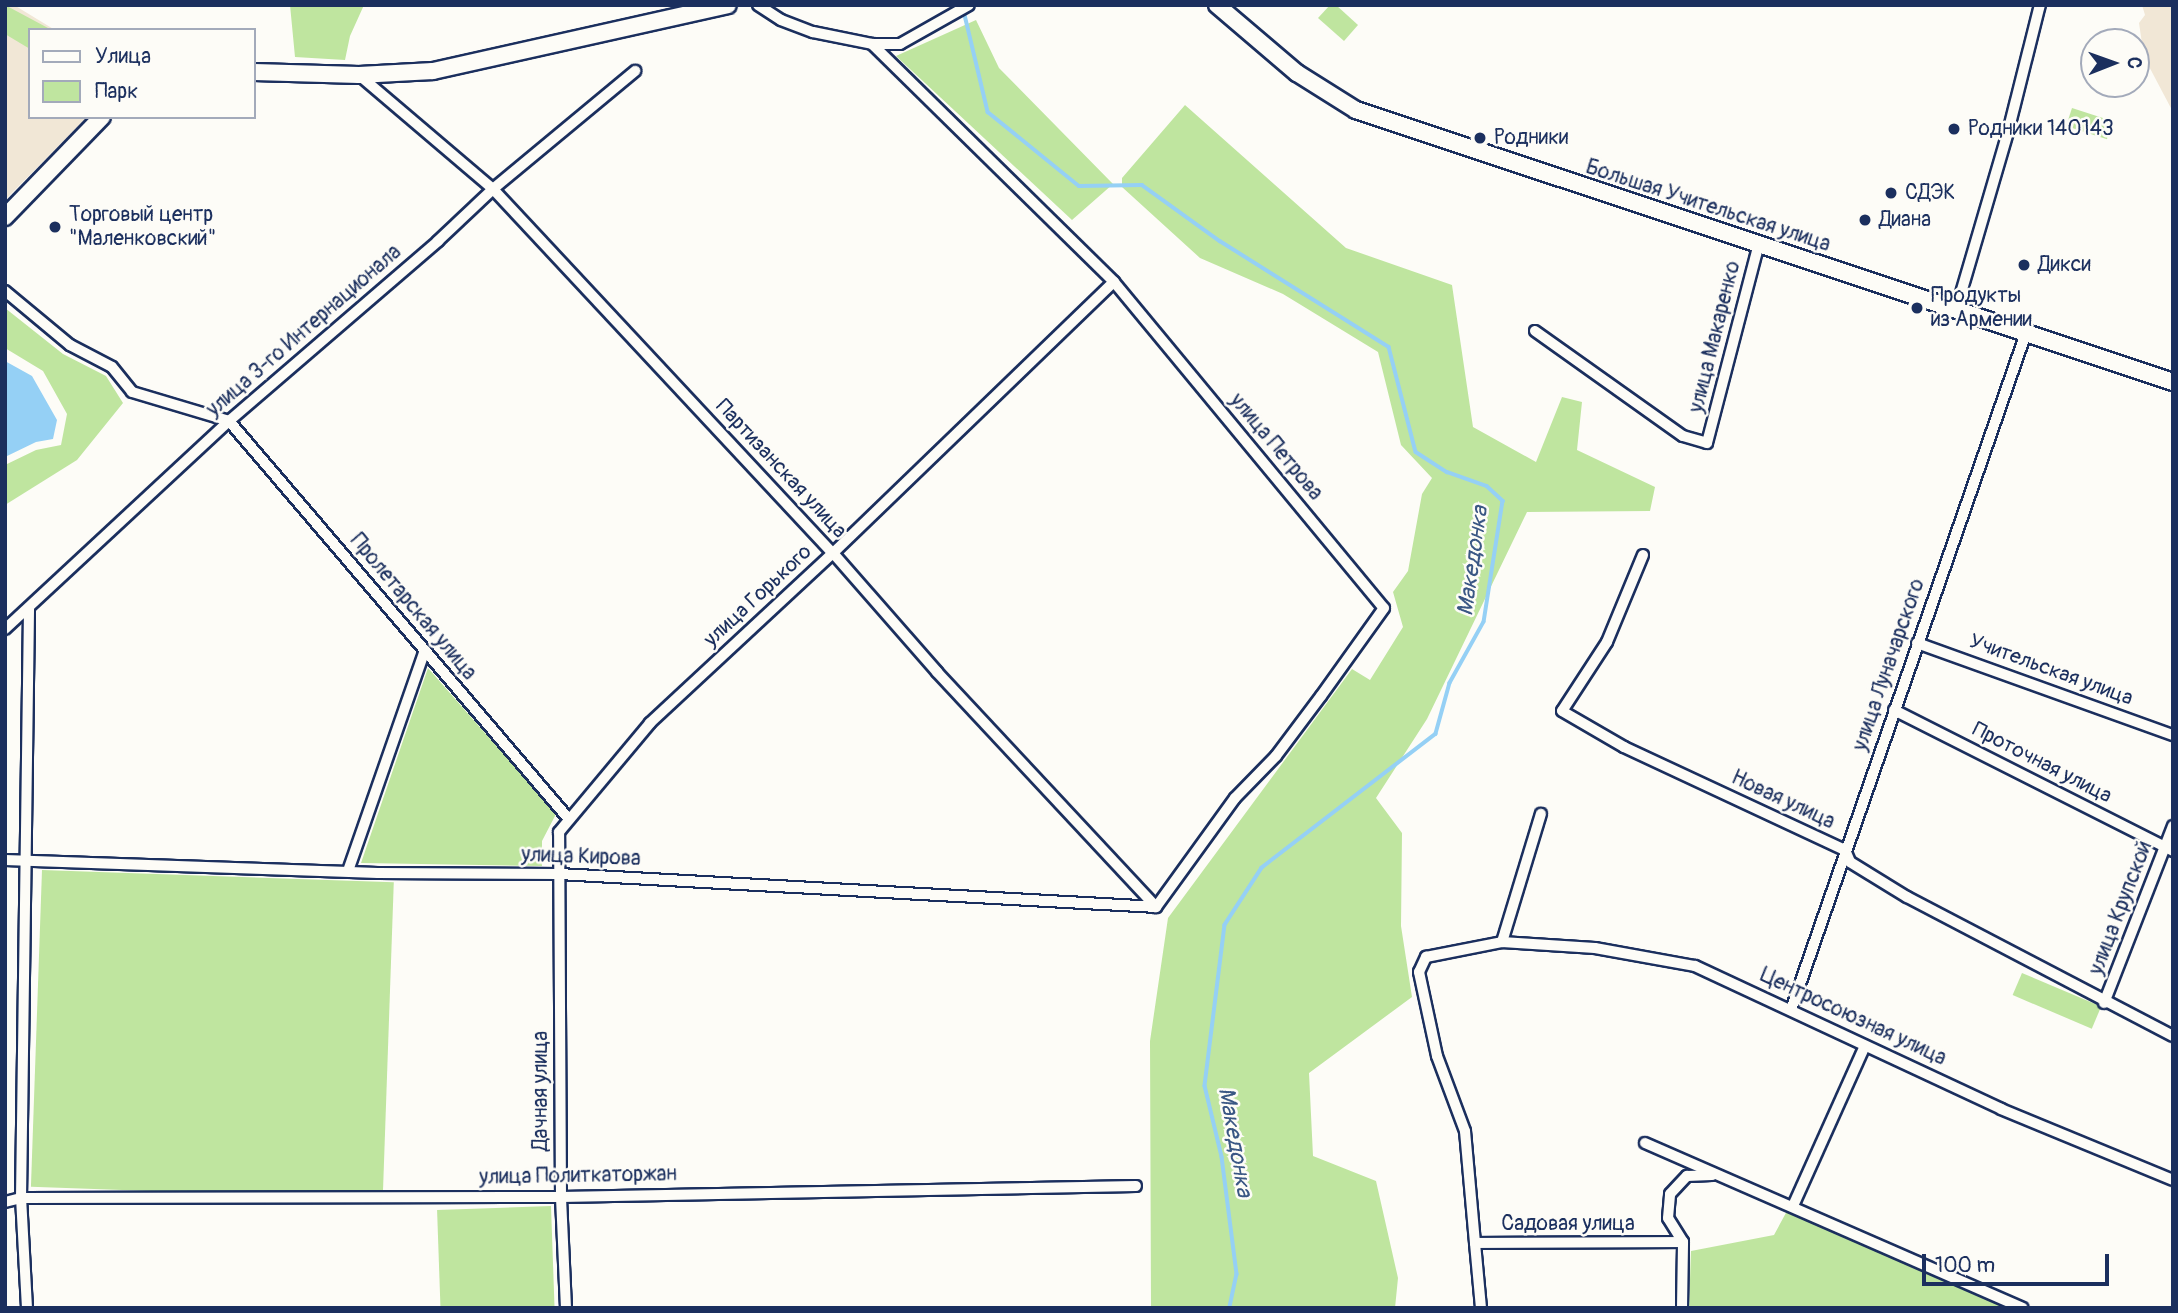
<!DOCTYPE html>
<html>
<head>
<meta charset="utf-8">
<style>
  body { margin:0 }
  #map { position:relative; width:2178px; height:1313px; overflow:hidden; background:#fdfcf7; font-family:Pangolin,sans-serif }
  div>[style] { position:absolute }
  .built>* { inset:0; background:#f1e7d6 }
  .green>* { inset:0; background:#bfe59f; transform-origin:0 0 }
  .water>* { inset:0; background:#95d0f5 }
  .stream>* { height:3.5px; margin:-1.75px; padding:0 1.75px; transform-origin:1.75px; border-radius:1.75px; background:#95d0f5 }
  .roads { filter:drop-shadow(2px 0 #1b2f5e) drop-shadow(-2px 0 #1b2f5e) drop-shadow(0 2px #1b2f5e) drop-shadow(0 -2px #1b2f5e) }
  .street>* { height:10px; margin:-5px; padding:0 5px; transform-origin:5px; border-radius:5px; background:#fdfcf7 }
  .secondary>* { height:16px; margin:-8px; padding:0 8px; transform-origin:8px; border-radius:8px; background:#fdfcf7 }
  .dots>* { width:19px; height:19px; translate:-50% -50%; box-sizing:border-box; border:4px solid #fdfcf7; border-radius:50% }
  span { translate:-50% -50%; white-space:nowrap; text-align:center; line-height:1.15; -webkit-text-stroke:5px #fdfcf7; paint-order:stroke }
  .poi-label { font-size:21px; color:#1b2f5e }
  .left { translate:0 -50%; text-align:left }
  .street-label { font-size:21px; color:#1b2f5e }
  .water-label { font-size:23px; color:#3a5784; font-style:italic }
  .frame { position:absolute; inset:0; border:7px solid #1b2f5e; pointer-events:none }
  .legend { position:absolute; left:28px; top:28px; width:228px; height:91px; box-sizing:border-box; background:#fdfcf7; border:2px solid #a3aaba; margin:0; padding:9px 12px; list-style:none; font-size:21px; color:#1b2f5e }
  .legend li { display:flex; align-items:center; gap:14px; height:35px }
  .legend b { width:35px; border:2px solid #a3aaba }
  .north { position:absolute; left:2080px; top:28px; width:70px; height:70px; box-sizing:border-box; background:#fdfcf7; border:2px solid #a3aaba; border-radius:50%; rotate:89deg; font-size:19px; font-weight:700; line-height:28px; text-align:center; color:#1b2f5e }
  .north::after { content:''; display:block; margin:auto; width:24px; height:32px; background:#1b2f5e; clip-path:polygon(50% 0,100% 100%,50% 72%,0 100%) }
  .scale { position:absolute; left:1922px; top:1254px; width:187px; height:32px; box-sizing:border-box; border:4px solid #1b2f5e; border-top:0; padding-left:9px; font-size:21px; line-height:24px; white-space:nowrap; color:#1b2f5e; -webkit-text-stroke:5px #fdfcf7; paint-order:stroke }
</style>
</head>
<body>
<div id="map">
  <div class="built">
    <i style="clip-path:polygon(5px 5px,14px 5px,55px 30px,30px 30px,30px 117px,87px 117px,5px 200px)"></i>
    <i style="clip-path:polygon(2142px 5px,2173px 5px,2173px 112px,2144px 57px,2139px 23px,2145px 15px)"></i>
  </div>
  <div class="green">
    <i style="clip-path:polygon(5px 5px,48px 28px,30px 30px,30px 49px,5px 34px)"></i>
    <i style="clip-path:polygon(290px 5px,364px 5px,350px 36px,345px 60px,295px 57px)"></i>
    <i style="clip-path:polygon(1330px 5px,1336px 5px,1358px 25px,1344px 41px,1318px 18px)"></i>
    <i style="clip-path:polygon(976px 20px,999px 68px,1113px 184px,1072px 220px,896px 56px)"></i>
    <i style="clip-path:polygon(1185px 105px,1346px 248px,1452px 285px,1473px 427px,1536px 462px,1562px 397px,1582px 402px,1577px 450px,1655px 487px,1650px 511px,1527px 512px,1427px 719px,1376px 798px,1402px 833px,1401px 926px,1412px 997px,1309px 1073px,1313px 1156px,1376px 1181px,1398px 1278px,1395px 1308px,1151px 1308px,1150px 1041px,1168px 918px,1352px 669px,1370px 680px,1403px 627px,1393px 592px,1408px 571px,1422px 494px,1432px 478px,1401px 445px,1378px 352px,1283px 294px,1200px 258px,1122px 187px,1122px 178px)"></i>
    <i style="left:2072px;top:108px;width:43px;height:19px;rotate:18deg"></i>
    <i style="clip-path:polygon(5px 308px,63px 354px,106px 376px,123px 403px,77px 460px,5px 505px,5px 465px,36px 450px,61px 445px,67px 414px,43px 371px,5px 348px)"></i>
    <i style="clip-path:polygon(428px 668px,556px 814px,542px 841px,542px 866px,361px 863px)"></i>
    <i style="left:42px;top:870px;width:352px;height:317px;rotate:2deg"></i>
    <i style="left:2022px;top:973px;width:86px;height:24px;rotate:23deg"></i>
    <i style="left:551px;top:1206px;width:102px;height:114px;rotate:88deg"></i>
    <i style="clip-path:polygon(1787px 1211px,2007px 1308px,1689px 1308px,1691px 1251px,1774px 1235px)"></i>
  </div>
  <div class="water">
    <i style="clip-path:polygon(5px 361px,32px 376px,57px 420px,53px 439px,36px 442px,5px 457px)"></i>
  </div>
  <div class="stream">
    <i style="left:964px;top:11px;width:104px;rotate:76.6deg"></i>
    <i style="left:988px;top:112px;width:117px;rotate:39.1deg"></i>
    <i style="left:1079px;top:186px;width:63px;rotate:-0.9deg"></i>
    <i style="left:1142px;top:185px;width:96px;rotate:35.7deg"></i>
    <i style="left:1220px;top:241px;width:199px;rotate:32.1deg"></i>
    <i style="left:1389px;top:347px;width:108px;rotate:75.6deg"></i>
    <i style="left:1416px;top:452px;width:37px;rotate:33deg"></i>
    <i style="left:1447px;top:472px;width:42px;rotate:19.3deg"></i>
    <i style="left:1487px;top:486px;width:22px;rotate:43deg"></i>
    <i style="left:1503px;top:501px;width:122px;rotate:98.9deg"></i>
    <i style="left:1484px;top:622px;width:70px;rotate:119.1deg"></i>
    <i style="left:1450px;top:683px;width:53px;rotate:105.4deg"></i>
    <i style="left:1436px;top:734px;width:220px;rotate:142.4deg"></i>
    <i style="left:1262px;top:868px;width:68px;rotate:123deg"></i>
    <i style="left:1225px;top:925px;width:162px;rotate:97.1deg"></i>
    <i style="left:1205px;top:1086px;width:73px;rotate:76.5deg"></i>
    <i style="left:1222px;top:1157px;width:118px;rotate:82.7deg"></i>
    <i style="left:1237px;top:1274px;width:35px;rotate:102deg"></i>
  </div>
  <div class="roads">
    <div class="street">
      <i style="left:758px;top:5px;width:27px;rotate:33deg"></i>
      <i style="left:781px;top:20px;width:34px;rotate:21deg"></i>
      <i style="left:813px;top:32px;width:60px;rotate:11.5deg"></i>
      <i style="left:872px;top:44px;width:28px"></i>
      <i style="left:900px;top:44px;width:79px;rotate:-29.5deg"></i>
      <i style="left:872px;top:44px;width:339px;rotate:44.5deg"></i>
      <i style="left:1114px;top:282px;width:423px;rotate:50.4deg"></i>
      <i style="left:1384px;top:608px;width:108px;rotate:125.6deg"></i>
      <i style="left:1321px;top:696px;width:75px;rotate:126.9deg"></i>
      <i style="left:1276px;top:756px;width:59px;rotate:134.3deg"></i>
      <i style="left:1235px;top:798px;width:135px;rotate:125.9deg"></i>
      <i style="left:359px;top:75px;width:176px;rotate:40.4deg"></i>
      <i style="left:493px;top:189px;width:498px;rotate:47deg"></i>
      <i style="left:833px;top:553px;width:158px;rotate:48.8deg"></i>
      <i style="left:937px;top:672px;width:321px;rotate:47deg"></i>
      <i style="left:5px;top:291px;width:85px;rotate:39.7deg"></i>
      <i style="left:70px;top:345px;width:47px;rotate:27.6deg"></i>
      <i style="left:112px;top:367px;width:32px;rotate:51deg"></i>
      <i style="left:132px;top:392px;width:101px;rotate:16.6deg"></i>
      <i style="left:229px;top:421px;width:522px;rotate:49.51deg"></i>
      <i style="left:1956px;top:310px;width:185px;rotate:-73.7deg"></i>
      <i style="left:2008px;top:132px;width:131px;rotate:-75.9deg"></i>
      <i style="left:1535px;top:331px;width:181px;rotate:35.4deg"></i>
      <i style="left:1683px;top:436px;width:25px;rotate:16deg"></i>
      <i style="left:1707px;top:443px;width:206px;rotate:-75.4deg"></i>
      <i style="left:1643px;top:555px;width:94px;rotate:112.5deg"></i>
      <i style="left:1607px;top:642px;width:82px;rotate:123.1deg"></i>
      <i style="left:1562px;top:711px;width:72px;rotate:30.1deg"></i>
      <i style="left:1624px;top:747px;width:244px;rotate:25deg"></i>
      <i style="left:1845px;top:850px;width:13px;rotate:67deg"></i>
      <i style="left:1850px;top:862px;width:67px;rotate:31.6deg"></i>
      <i style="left:1907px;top:897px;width:300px;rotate:27.6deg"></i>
      <i style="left:5px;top:629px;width:306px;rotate:-42.9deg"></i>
      <i style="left:229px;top:421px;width:276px;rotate:-40.7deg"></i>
      <i style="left:438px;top:241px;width:76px;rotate:-43.4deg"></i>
      <i style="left:493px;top:189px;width:185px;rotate:-39.7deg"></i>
      <i style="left:1917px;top:643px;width:272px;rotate:19.8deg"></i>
      <i style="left:1894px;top:710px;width:313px;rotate:26.8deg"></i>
      <i style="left:5px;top:860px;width:373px;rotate:2deg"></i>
      <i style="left:378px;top:873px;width:181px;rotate:0.3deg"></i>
      <i style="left:559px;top:874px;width:598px;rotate:3.16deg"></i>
      <i style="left:348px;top:871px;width:234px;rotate:-70.8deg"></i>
      <i style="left:1502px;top:942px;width:134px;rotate:-73.1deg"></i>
      <i style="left:2104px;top:1003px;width:190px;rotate:-68.7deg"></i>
      <i style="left:1791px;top:1010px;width:717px;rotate:-70.86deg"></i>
      <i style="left:1645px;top:1143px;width:412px;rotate:23.6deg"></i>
      <i style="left:5px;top:1202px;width:16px;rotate:-14deg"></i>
      <i style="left:21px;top:1198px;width:540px;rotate:-0.11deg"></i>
      <i style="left:561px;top:1197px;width:575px;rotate:-1.1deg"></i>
      <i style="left:1793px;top:1206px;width:175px;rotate:-65.8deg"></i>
      <i style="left:1475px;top:1243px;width:112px;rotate:-95.1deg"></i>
      <i style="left:1465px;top:1131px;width:80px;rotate:-110.5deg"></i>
      <i style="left:1437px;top:1056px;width:86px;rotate:-102.1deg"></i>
      <i style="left:1419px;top:972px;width:17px;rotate:-65deg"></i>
      <i style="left:1426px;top:957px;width:77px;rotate:-11.2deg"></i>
      <i style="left:1502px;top:942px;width:93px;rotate:3.7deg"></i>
      <i style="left:1595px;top:948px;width:102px;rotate:10.2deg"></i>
      <i style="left:1695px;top:966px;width:338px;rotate:25deg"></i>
      <i style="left:2001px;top:1109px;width:186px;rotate:22.4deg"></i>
      <i style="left:27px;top:1308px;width:110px;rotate:-93.1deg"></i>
      <i style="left:21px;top:1198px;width:590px;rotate:-89.22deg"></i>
      <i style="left:566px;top:1308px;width:111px;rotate:-92.6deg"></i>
      <i style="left:561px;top:1197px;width:365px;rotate:-90.3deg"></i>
      <i style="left:559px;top:832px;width:142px;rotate:-50.1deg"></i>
      <i style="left:650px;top:723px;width:250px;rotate:-42.9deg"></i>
      <i style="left:833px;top:553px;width:390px;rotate:-44deg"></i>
      <i style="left:1481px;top:1308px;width:65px;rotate:-95.3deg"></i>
      <i style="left:1475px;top:1243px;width:208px;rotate:-0.3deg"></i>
      <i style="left:1682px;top:1308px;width:66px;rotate:-89.1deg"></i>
      <i style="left:1683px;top:1242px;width:28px;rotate:-122deg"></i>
      <i style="left:1668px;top:1218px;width:24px;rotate:-85deg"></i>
      <i style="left:1670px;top:1194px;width:25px;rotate:-47deg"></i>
      <i style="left:1687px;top:1176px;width:25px;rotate:-2deg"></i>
    </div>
    <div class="secondary">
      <i style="left:1217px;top:5px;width:105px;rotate:40.4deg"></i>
      <i style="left:1297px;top:73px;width:70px;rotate:32.1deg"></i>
      <i style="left:1356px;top:110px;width:861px;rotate:18.41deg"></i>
      <i style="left:254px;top:72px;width:105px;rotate:1.6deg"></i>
      <i style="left:359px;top:75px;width:74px;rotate:-3.1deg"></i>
      <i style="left:433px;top:71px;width:302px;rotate:-12.6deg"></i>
      <i style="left:5px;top:217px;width:139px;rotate:-45.9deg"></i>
    </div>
  </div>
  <div class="dots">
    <i style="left:1954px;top:129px;background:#1b2f5e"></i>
    <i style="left:1480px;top:138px;background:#1b2f5e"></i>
    <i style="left:1891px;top:193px;background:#1b2f5e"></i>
    <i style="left:1865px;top:220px;background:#1b2f5e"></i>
    <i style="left:55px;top:227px;background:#1b2f5e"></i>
    <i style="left:2024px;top:265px;background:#1b2f5e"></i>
    <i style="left:1917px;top:308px;background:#1b2f5e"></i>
  </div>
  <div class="poi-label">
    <span class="left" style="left:1968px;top:129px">Родники 140143</span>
    <span class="left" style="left:1494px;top:138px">Родники</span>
    <span class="left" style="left:1905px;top:193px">СДЭК</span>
    <span class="left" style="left:69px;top:227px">Торговый центр<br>"Маленковский"</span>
    <span class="left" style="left:1879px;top:220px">Диана</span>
    <span class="left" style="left:2038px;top:265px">Дикси</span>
    <span class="left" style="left:1931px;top:308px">Продукты<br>из Армении</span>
  </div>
  <div class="street-label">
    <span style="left:1708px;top:206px;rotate:18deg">Большая Учительская улица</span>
    <span style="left:304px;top:331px;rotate:-41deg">улица 3-го Интернационала</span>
    <span style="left:1715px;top:337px;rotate:-76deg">улица Макаренко</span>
    <span style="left:1276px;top:447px;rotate:50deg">улица Петрова</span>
    <span style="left:781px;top:469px;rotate:47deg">Партизанская улица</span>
    <span style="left:758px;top:596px;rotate:-43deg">улица Горького</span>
    <span style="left:413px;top:607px;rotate:50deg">Пролетарская улица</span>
    <span style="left:1889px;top:665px;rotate:-71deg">улица Луначарского</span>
    <span style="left:2051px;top:670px;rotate:20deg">Учительская улица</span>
    <span style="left:2042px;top:763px;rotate:27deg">Проточная улица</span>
    <span style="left:1783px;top:800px;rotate:25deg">Новая улица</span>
    <span style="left:581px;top:857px;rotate:2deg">улица Кирова</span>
    <span style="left:2121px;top:908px;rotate:-69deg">улица Крупской</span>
    <span style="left:1853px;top:1017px;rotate:25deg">Центросоюзная улица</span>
    <span style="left:541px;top:1091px;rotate:-90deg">Дачная улица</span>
    <span style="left:578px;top:1176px;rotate:-1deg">улица Политкаторжан</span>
    <span style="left:1568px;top:1224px">Садовая улица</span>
  </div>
  <div class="water-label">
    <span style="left:1473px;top:561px;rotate:-82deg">Македонка</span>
    <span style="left:1235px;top:1142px;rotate:80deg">Македонка</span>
  </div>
  <div class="frame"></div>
  <ul class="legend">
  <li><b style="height:9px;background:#fdfcf7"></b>Улица</li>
  <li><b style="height:19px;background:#bfe59f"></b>Парк</li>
  </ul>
  <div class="north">С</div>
  <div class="scale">100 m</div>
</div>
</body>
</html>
